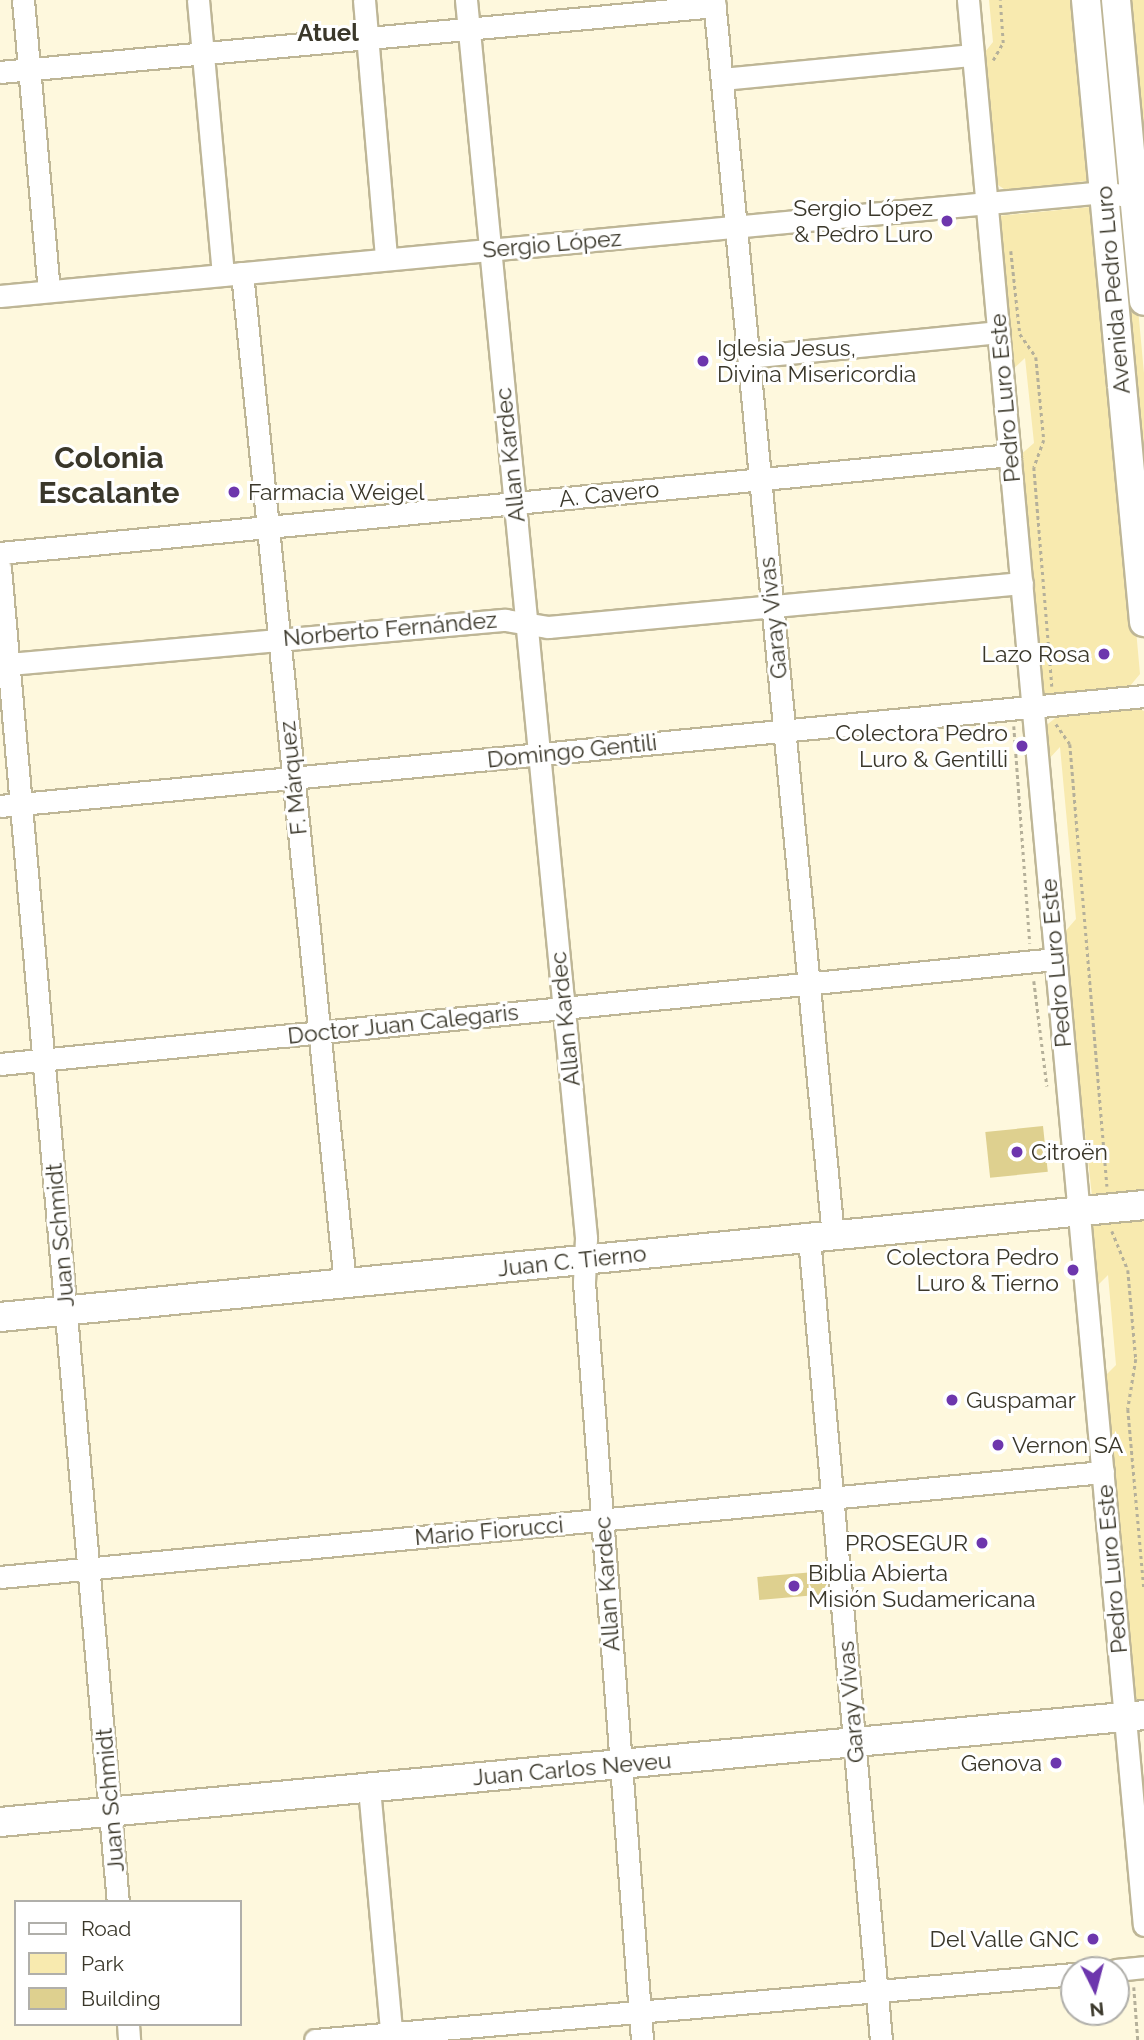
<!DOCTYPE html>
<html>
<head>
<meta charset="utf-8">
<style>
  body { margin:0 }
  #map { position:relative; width:1144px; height:2040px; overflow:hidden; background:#fef8dd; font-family:Raleway,sans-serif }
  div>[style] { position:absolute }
  .green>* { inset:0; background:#f8eaaf }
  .building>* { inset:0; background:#ded08f; transform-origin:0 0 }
  .path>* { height:2.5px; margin-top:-1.25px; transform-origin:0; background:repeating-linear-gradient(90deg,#b5b09a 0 3.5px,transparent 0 7px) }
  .roads { filter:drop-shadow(2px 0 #beb696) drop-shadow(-2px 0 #beb696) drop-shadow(0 2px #beb696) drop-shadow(0 -2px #beb696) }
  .minor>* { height:21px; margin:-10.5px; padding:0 10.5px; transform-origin:10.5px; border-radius:10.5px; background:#fff }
  .major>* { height:28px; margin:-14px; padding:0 14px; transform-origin:14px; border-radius:14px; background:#fff }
  .dots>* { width:19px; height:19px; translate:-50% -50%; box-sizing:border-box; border:4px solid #fff; border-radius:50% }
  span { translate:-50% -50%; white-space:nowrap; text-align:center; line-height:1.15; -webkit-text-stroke:6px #fff; paint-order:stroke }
  .poi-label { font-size:23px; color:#3a372a }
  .right { translate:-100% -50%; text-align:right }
  .left { translate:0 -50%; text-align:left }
  .street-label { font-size:23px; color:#3a372a }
  .neighbourhood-label { font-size:24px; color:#3a372a; font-weight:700 }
  .district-label { font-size:30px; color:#3a372a; font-weight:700 }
  .legend { position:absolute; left:14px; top:1900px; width:228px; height:126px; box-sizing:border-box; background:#fff; border:2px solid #b0afaa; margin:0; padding:9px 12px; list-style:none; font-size:21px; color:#3a372a }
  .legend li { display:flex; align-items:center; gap:14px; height:35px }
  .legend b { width:35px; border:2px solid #b0afaa }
  .north { position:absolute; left:1060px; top:1956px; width:70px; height:70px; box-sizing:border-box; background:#fff; border:2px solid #b0afaa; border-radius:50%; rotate:174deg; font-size:19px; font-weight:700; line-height:28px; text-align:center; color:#3a372a }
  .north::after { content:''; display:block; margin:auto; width:24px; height:32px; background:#6d36ad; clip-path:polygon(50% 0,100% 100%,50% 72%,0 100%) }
</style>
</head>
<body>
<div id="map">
  <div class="green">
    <i style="clip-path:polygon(989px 0,1080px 0,1094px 180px,1007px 191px,992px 181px,981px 57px,993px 42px)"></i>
    <i style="clip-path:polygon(1125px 0,1144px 0,1144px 186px)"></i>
    <i style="clip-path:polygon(1090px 207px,1099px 217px,1140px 674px,1130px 686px,1044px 695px,1018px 457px,1034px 443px,1025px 358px,1010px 372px,998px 216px)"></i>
    <i style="clip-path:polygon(1118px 207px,1129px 212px,1144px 373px,1144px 536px)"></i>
    <i style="clip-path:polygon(1137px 708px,1144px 711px,1144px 1195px,1092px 1196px,1063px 934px,1076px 919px,1060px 747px,1047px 761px,1044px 727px,1058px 716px)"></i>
    <i style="clip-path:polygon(1144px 1216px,1144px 1705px,1134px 1697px,1105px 1376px,1116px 1365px,1108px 1275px,1098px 1285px,1092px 1221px)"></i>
  </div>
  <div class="building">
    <i style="left:1043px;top:1126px;width:46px;height:58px;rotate:84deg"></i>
    <i style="left:826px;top:1571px;width:23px;height:69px;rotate:85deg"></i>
  </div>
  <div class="path">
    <i style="left:993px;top:60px;width:20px;rotate:-60deg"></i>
    <i style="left:1003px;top:43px;width:43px;rotate:-94deg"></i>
    <i style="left:1011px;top:251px;width:83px;rotate:83.8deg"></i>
    <i style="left:1020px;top:334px;width:28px;rotate:55deg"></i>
    <i style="left:1036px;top:357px;width:83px;rotate:84.5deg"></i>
    <i style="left:1044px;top:440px;width:29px;rotate:110deg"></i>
    <i style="left:1034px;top:467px;width:220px;rotate:85.3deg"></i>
    <i style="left:1056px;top:724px;width:24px;rotate:55deg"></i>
    <i style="left:1070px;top:744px;width:444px;rotate:85.2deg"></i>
    <i style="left:1014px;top:726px;width:218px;rotate:85.8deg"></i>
    <i style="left:1034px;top:981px;width:106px;rotate:82.9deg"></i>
    <i style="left:1112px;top:1231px;width:42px;rotate:67.7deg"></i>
    <i style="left:1128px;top:1270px;width:89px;rotate:84.9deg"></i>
    <i style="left:1136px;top:1359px;width:51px;rotate:99.1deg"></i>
    <i style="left:1128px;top:1409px;width:182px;rotate:84.9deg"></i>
    <i style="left:1134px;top:1987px;width:53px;rotate:85.7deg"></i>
  </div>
  <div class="roads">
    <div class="minor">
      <i style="left:23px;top:0;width:292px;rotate:84.9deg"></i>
      <i style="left:198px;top:0;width:276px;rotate:84.8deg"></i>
      <i style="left:364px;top:0;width:260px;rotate:85.1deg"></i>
      <i style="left:466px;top:0;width:1244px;rotate:84.46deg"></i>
      <i style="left:586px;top:1238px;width:44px;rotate:92.6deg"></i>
      <i style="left:584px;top:1282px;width:760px;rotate:85.62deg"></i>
      <i style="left:714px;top:0;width:1241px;rotate:84.5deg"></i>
      <i style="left:968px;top:0;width:1933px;rotate:84.78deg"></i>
      <i style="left:0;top:72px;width:718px;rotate:-5.27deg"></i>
      <i style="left:722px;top:79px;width:252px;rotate:-5.5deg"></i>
      <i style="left:242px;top:273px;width:1015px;rotate:84.18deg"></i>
      <i style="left:0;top:296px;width:1109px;rotate:-5.38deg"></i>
      <i style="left:1104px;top:192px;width:41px;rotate:9.9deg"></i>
      <i style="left:748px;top:357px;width:252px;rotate:-5.7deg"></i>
      <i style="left:0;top:553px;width:1015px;rotate:-5.54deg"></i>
      <i style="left:0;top:568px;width:1339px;rotate:84.95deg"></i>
      <i style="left:9px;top:664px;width:498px;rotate:-5.1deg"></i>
      <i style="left:505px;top:620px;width:44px;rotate:9.2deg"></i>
      <i style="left:548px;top:627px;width:476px;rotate:-5.3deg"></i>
      <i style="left:0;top:806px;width:1149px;rotate:-5.49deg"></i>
      <i style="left:0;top:1064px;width:1061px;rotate:-5.68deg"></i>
      <i style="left:809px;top:1238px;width:805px;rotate:84.87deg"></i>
      <i style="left:0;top:1577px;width:1108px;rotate:-5.44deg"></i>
      <i style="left:369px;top:1788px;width:253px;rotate:84.8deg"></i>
      <i style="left:1116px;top:1970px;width:28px;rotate:-6deg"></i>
      <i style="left:128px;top:2024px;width:16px;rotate:86deg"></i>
      <i style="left:315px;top:2040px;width:762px;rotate:-4.97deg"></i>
    </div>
    <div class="major">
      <i style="left:1086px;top:0;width:625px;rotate:84.67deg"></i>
      <i style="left:1116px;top:0;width:302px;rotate:84.7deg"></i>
      <i style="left:0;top:1317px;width:1149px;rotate:-5.59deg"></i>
      <i style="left:0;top:1822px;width:1149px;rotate:-5.34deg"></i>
    </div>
  </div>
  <div class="dots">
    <i style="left:947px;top:221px;background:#6d36ad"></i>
    <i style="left:703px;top:361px;background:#6d36ad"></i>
    <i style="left:234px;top:492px;background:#6d36ad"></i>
    <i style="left:1104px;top:654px;background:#6d36ad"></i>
    <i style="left:1022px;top:746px;background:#6d36ad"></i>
    <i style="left:1017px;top:1152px;background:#6d36ad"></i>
    <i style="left:1073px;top:1270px;background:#6d36ad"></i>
    <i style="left:952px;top:1400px;background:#6d36ad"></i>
    <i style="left:998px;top:1445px;background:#6d36ad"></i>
    <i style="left:982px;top:1543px;background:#6d36ad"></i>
    <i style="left:794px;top:1586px;background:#6d36ad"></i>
    <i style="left:1056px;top:1763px;background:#6d36ad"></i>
    <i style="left:1093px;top:1939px;background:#6d36ad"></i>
  </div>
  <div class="poi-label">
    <span class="right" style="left:933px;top:221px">Sergio López<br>&amp; Pedro Luro</span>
    <span class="left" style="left:717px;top:361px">Iglesia Jesus,<br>Divina Misericordia</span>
    <span class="left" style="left:248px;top:492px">Farmacia Weigel</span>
    <span class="right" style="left:1090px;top:654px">Lazo Rosa</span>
    <span class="right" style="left:1008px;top:746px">Colectora Pedro<br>Luro &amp; Gentilli</span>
    <span class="left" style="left:1031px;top:1152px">Citroën</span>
    <span class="right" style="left:1059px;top:1270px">Colectora Pedro<br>Luro &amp; Tierno</span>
    <span class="left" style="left:966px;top:1400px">Guspamar</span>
    <span class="left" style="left:1012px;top:1445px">Vernon SA</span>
    <span class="right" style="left:968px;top:1543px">PROSEGUR</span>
    <span class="left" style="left:808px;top:1586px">Biblia Abierta<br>Misión Sudamericana</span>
    <span class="right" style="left:1042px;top:1763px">Genova</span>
    <span class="right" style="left:1079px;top:1939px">Del Valle GNC</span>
  </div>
  <div class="street-label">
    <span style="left:552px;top:244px;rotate:-5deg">Sergio López</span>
    <span style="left:1113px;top:290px;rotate:-95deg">Avenida Pedro Luro</span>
    <span style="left:1005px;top:398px;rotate:-95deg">Pedro Luro Este</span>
    <span style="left:510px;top:455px;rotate:-96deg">Allan Kardec</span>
    <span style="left:609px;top:494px;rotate:-6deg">A. Cavero</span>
    <span style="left:773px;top:618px;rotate:-96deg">Garay Vivas</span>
    <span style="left:390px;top:629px;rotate:-5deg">Norberto Fernández</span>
    <span style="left:572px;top:751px;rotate:-6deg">Domingo Gentili</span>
    <span style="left:293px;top:778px;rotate:-96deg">F. Márquez</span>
    <span style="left:1056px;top:963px;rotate:-95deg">Pedro Luro Este</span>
    <span style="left:565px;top:1019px;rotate:-96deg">Allan Kardec</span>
    <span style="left:403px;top:1024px;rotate:-6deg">Doctor Juan Calegaris</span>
    <span style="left:60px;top:1235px;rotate:-95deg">Juan Schmidt</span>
    <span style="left:572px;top:1261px;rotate:-6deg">Juan C. Tierno</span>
    <span style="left:489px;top:1531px;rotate:-5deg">Mario Fiorucci</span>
    <span style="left:1112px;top:1569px;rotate:-95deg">Pedro Luro Este</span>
    <span style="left:607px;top:1584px;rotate:-94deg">Allan Kardec</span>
    <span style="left:851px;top:1702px;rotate:-95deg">Garay Vivas</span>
    <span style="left:572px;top:1769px;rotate:-5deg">Juan Carlos Neveu</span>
    <span style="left:110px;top:1800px;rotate:-95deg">Juan Schmidt</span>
  </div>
  <div class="neighbourhood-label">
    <span style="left:328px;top:33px">Atuel</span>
  </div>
  <div class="district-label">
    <span style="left:109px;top:475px">Colonia<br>Escalante</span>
  </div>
  <ul class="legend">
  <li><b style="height:9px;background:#fff"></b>Road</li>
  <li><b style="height:19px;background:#f8eaaf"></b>Park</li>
  <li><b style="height:19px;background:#ded08f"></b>Building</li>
  </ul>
  <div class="north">N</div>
</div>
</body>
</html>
